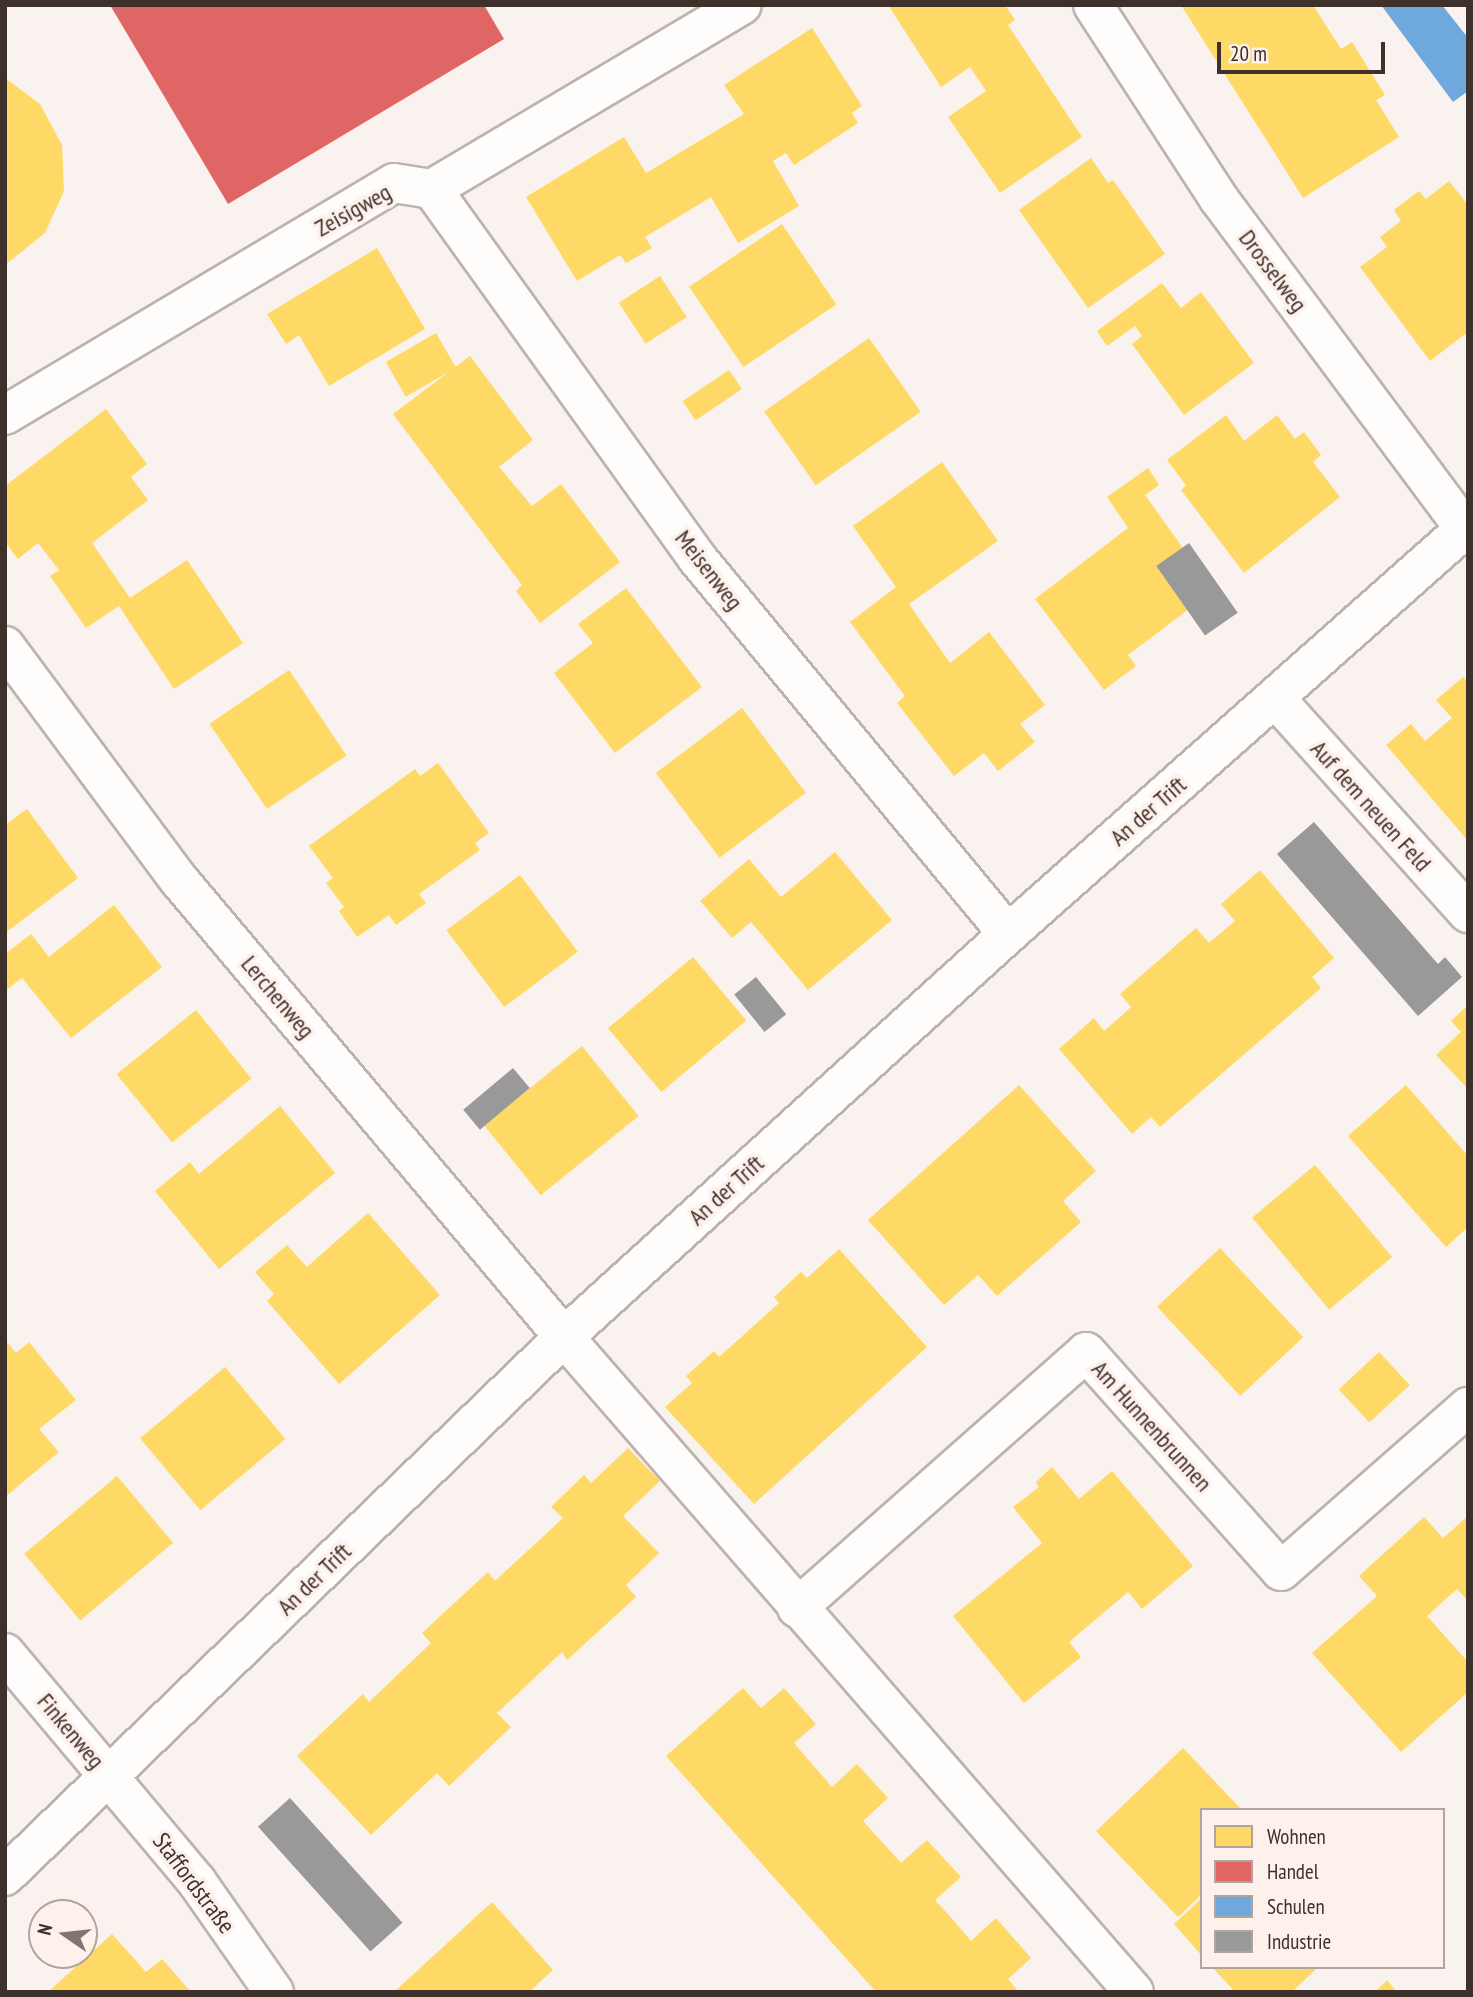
<!DOCTYPE html>
<html>
<head>
<meta charset="utf-8">
<style>
  body { margin:0 }
  #map { position:relative; width:1473px; height:1997px; overflow:hidden; background:#faf2ee; font-family:"PT Sans Narrow",sans-serif }
  div>[style] { position:absolute }
  .homes>* { inset:0; background:#ffd966; transform-origin:0 0 }
  .shops>* { inset:0; background:#e06666 }
  .schools>* { inset:0; background:#6fa8dc }
  .industry>* { inset:0; background:#999; transform-origin:0 0 }
  .roads { filter:drop-shadow(2px 0 #bcb3af) drop-shadow(-2px 0 #bcb3af) drop-shadow(0 2px #bcb3af) drop-shadow(0 -2px #bcb3af) }
  .street>* { height:38px; margin:-19px; padding:0 19px; transform-origin:19px; border-radius:19px; background:#fefdfc }
  span { translate:-50% -50%; white-space:nowrap; text-align:center; line-height:1.15; -webkit-text-stroke:7px #fef0ea; paint-order:stroke }
  .street-label { font-size:24px; color:#3e312b }
  .frame { position:absolute; inset:0; border:7px solid #3e312b; pointer-events:none }
  .legend { position:absolute; left:1200px; top:1808px; width:245px; height:161px; box-sizing:border-box; background:#fef0ea; border:2px solid #b1a49e; margin:0; padding:9px 12px; list-style:none; font-size:21px; color:#3e312b }
  .legend li { display:flex; align-items:center; gap:14px; height:35px }
  .legend b { width:35px; border:2px solid #b1a49e }
  .north { position:absolute; left:28px; top:1899px; width:70px; height:70px; box-sizing:border-box; background:#fef0ea; border:2px solid #b1a49e; border-radius:50%; rotate:284deg; font-size:19px; font-weight:700; line-height:28px; text-align:center; color:#3e312b }
  .north::after { content:''; display:block; margin:auto; width:24px; height:32px; background:#80756f; clip-path:polygon(50% 0,100% 100%,50% 72%,0 100%) }
  .scale { position:absolute; left:1217px; top:42px; width:168px; height:32px; box-sizing:border-box; border:4px solid #3e312b; border-top:0; padding-left:9px; font-size:21px; line-height:24px; white-space:nowrap; color:#3e312b; -webkit-text-stroke:5px #fef0ea; paint-order:stroke }
</style>
</head>
<body>
<div id="map">
  <div class="homes">
    <i style="clip-path:polygon(888px 5px,1005px 5px,1015px 20px,1008px 25px,1082px 137px,1000px 193px,948px 117px,986px 91px,970px 67px,941px 87px)"></i>
    <i style="clip-path:polygon(1181px 5px,1313px 5px,1341px 49px,1352px 42px,1385px 95px,1376px 100px,1399px 137px,1303px 198px)"></i>
    <i style="clip-path:polygon(812px 28px,862px 106px,852px 113px,858px 123px,794px 165px,786px 153px,773px 161px,799px 206px,738px 243px,711px 197px,645px 237px,652px 248px,626px 263px,620px 255px,577px 281px,526px 197px,624px 137px,646px 173px,744px 114px,724px 85px)"></i>
    <i style="clip-path:polygon(5px 78px,40px 104px,62px 145px,64px 191px,45px 233px,5px 265px)"></i>
    <i style="clip-path:polygon(1091px 158px,1108px 183px,1113px 180px,1165px 254px,1088px 308px,1019px 210px)"></i>
    <i style="clip-path:polygon(1449px 181px,1468px 205px,1468px 338px,1465px 334px,1430px 361px,1360px 267px,1387px 247px,1380px 237px,1401px 221px,1394px 210px,1419px 191px,1426px 199px)"></i>
    <i style="left:782px;top:224px;width:97px;height:112px;rotate:56deg"></i>
    <i style="clip-path:polygon(377px 248px,425px 329px,329px 386px,299px 335px,286px 344px,267px 314px)"></i>
    <i style="left:660px;top:276px;width:49px;height:49px;rotate:57deg"></i>
    <i style="clip-path:polygon(1162px 283px,1181px 308px,1201px 292px,1254px 363px,1184px 415px,1132px 344px,1142px 336px,1135px 326px,1107px 346px,1097px 331px)"></i>
    <i style="left:436px;top:333px;width:40px;height:58px;rotate:60deg"></i>
    <i style="left:869px;top:338px;width:90px;height:128px;rotate:55deg"></i>
    <i style="clip-path:polygon(470px 356px,533px 440px,499px 467px,532px 506px,561px 484px,620px 562px,540px 623px,516px 591px,522px 585px,393px 414px)"></i>
    <i style="left:729px;top:370px;width:23px;height:56px;rotate:56deg"></i>
    <i style="clip-path:polygon(106px 409px,147px 464px,131px 477px,148px 500px,92px 543px,130px 598px,187px 560px,243px 643px,174px 689px,119px 606px,86px 628px,50px 576px,59px 570px,38px 543px,18px 559px,5px 542px,5px 486px)"></i>
    <i style="clip-path:polygon(1226px 415px,1244px 441px,1277px 415px,1295px 439px,1304px 432px,1321px 455px,1313px 462px,1340px 497px,1244px 573px,1181px 490px,1186px 485px,1167px 460px)"></i>
    <i style="clip-path:polygon(942px 462px,998px 541px,909px 604px,950px 663px,989px 632px,1045px 705px,1020px 724px,1035px 742px,998px 771px,984px 753px,954px 776px,897px 703px,905px 696px,850px 622px,896px 587px,853px 526px)"></i>
    <i style="clip-path:polygon(1148px 468px,1159px 485px,1145px 495px,1183px 548px,1157px 567px,1189px 609px,1128px 655px,1136px 666px,1104px 690px,1035px 599px,1128px 528px,1107px 497px)"></i>
    <i style="clip-path:polygon(626px 588px,702px 687px,615px 753px,554px 673px,593px 643px,578px 624px)"></i>
    <i style="left:289px;top:670px;width:103px;height:96px;rotate:56deg"></i>
    <i style="clip-path:polygon(1463px 677px,1468px 683px,1468px 841px,1386px 745px,1411px 724px,1425px 741px,1452px 718px,1436px 700px)"></i>
    <i style="left:742px;top:708px;width:106px;height:108px;rotate:53deg"></i>
    <i style="clip-path:polygon(438px 763px,489px 833px,475px 843px,480px 850px,419px 894px,426px 903px,396px 925px,389px 915px,357px 937px,339px 911px,344px 907px,326px 883px,333px 878px,309px 846px,415px 769px,420px 776px)"></i>
    <i style="clip-path:polygon(27px 809px,78px 878px,5px 933px,5px 825px)"></i>
    <i style="clip-path:polygon(835px 852px,892px 920px,808px 990px,751px 922px,732px 938px,700px 901px,749px 859px,781px 897px)"></i>
    <i style="clip-path:polygon(1260px 870px,1334px 958px,1312px 977px,1321px 988px,1160px 1127px,1151px 1117px,1132px 1134px,1059px 1049px,1094px 1018px,1104px 1031px,1118px 1019px,1131px 1007px,1120px 994px,1196px 928px,1209px 943px,1235px 921px,1221px 904px)"></i>
    <i style="left:520px;top:875px;width:96px;height:92px;rotate:53deg"></i>
    <i style="clip-path:polygon(114px 905px,162px 967px,71px 1038px,22px 978px,5px 991px,5px 954px,31px 934px,49px 957px)"></i>
    <i style="left:693px;top:957px;width:83px;height:111px;rotate:50deg"></i>
    <i style="clip-path:polygon(1468px 1005px,1468px 1089px,1436px 1055px,1461px 1032px,1451px 1021px)"></i>
    <i style="left:196px;top:1010px;width:88px;height:102px;rotate:51deg"></i>
    <i style="left:582px;top:1046px;width:90px;height:126px;rotate:51deg"></i>
    <i style="clip-path:polygon(1019px 1085px,1096px 1171px,1063px 1201px,1081px 1222px,997px 1296px,978px 1275px,944px 1305px,868px 1220px)"></i>
    <i style="clip-path:polygon(1406px 1085px,1468px 1156px,1468px 1227px,1446px 1247px,1348px 1136px)"></i>
    <i style="clip-path:polygon(280px 1106px,335px 1173px,219px 1269px,155px 1191px,190px 1162px,199px 1174px)"></i>
    <i style="left:1315px;top:1165px;width:120px;height:82px;rotate:50deg"></i>
    <i style="clip-path:polygon(368px 1213px,440px 1295px,339px 1384px,267px 1301px,274px 1294px,255px 1272px,287px 1245px,307px 1267px)"></i>
    <i style="left:1220px;top:1248px;width:122px;height:86px;rotate:47deg"></i>
    <i style="clip-path:polygon(839px 1249px,927px 1347px,754px 1504px,665px 1407px,692px 1383px,686px 1376px,714px 1351px,719px 1357px,779px 1303px,774px 1297px,801px 1272px,807px 1278px)"></i>
    <i style="clip-path:polygon(5px 1340px,16px 1353px,29px 1342px,76px 1400px,39px 1429px,59px 1452px,5px 1497px)"></i>
    <i style="left:1379px;top:1352px;width:45px;height:55px;rotate:47deg"></i>
    <i style="left:225px;top:1367px;width:94px;height:111px;rotate:50deg"></i>
    <i style="clip-path:polygon(628px 1448px,660px 1481px,623px 1516px,659px 1553px,626px 1585px,636px 1597px,567px 1660px,562px 1652px,497px 1713px,511px 1727px,449px 1786px,437px 1773px,371px 1835px,297px 1756px,363px 1694px,369px 1702px,431px 1643px,422px 1633px,488px 1572px,495px 1581px,563px 1518px,551px 1507px,584px 1475px,591px 1483px)"></i>
    <i style="clip-path:polygon(1052px 1467px,1079px 1499px,1112px 1471px,1193px 1566px,1142px 1609px,1128px 1592px,1069px 1642px,1081px 1657px,1024px 1703px,953px 1616px,1042px 1543px,1013px 1507px,1039px 1487px,1036px 1482px)"></i>
    <i style="left:117px;top:1476px;width:87px;height:121px;rotate:50deg"></i>
    <i style="clip-path:polygon(1468px 1516px,1468px 1601px,1457px 1589px,1427px 1616px,1468px 1662px,1468px 1692px,1401px 1752px,1312px 1653px,1377px 1596px,1359px 1576px,1424px 1517px,1443px 1538px)"></i>
    <i style="clip-path:polygon(743px 1688px,761px 1708px,784px 1688px,816px 1724px,794px 1743px,832px 1787px,857px 1764px,888px 1798px,863px 1821px,901px 1863px,927px 1840px,961px 1877px,935px 1900px,954px 1921px,971px 1941px,996px 1918px,1031px 1958px,1008px 1979px,1019px 1992px,876px 1992px,666px 1756px)"></i>
    <i style="clip-path:polygon(1183px 1748px,1242px 1810px,1202px 1810px,1202px 1894px,1178px 1917px,1096px 1831px)"></i>
    <i style="clip-path:polygon(1202px 1898px,1202px 1956px,1174px 1924px)"></i>
    <i style="clip-path:polygon(492px 1902px,553px 1970px,529px 1992px,394px 1992px)"></i>
    <i style="clip-path:polygon(112px 1934px,146px 1972px,162px 1959px,191px 1992px,48px 1992px)"></i>
    <i style="clip-path:polygon(1212px 1967px,1318px 1967px,1292px 1992px,1235px 1992px)"></i>
    <i style="clip-path:polygon(1387px 1980px,1397px 1992px,1375px 1992px)"></i>
  </div>
  <div class="shops">
    <i style="clip-path:polygon(110px 5px,484px 5px,504px 39px,228px 204px)"></i>
  </div>
  <div class="schools">
    <i style="clip-path:polygon(1381px 5px,1442px 5px,1468px 38px,1468px 91px,1453px 102px)"></i>
  </div>
  <div class="industry">
    <i style="left:1189px;top:543px;width:85px;height:40px;rotate:55deg"></i>
    <i style="clip-path:polygon(1314px 822px,1438px 964px,1445px 957px,1462px 977px,1418px 1016px,1277px 854px)"></i>
    <i style="left:756px;top:977px;width:48px;height:28px;rotate:51deg"></i>
    <i style="left:513px;top:1068px;width:26px;height:65px;rotate:50deg"></i>
    <i style="left:290px;top:1798px;width:168px;height:43px;rotate:48deg"></i>
  </div>
  <div class="roads">
    <div class="street">
      <i style="left:1093px;top:5px;width:231px;rotate:57deg"></i>
      <i style="left:1219px;top:199px;width:412px;rotate:53.3deg"></i>
      <i style="left:432px;top:189px;width:454px;rotate:54.3deg"></i>
      <i style="left:697px;top:558px;width:488px;rotate:50.4deg"></i>
      <i style="left:5px;top:415px;width:453px;rotate:-30.8deg"></i>
      <i style="left:394px;top:183px;width:38px;rotate:9deg"></i>
      <i style="left:432px;top:189px;width:360px;rotate:-30.7deg"></i>
      <i style="left:5px;top:646px;width:292px;rotate:53.4deg"></i>
      <i style="left:179px;top:880px;width:598px;rotate:49.89deg"></i>
      <i style="left:564px;top:1337px;width:868px;rotate:48.97deg"></i>
      <i style="left:1275px;top:698px;width:289px;rotate:48.1deg"></i>
      <i style="left:797px;top:1608px;width:386px;rotate:-41.5deg"></i>
      <i style="left:1086px;top:1352px;width:293px;rotate:48.3deg"></i>
      <i style="left:1281px;top:1571px;width:249px;rotate:-41.3deg"></i>
      <i style="left:5px;top:1653px;width:299px;rotate:50deg"></i>
      <i style="left:197px;top:1882px;width:134px;rotate:55deg"></i>
      <i style="left:5px;top:1876px;width:777px;rotate:-43.96deg"></i>
      <i style="left:564px;top:1337px;width:600px;rotate:-42.23deg"></i>
      <i style="left:1008px;top:934px;width:615px;rotate:-41.57deg"></i>
    </div>
  </div>
  <div class="street-label">
    <span style="left:353px;top:210px;rotate:-29deg">Zeisigweg</span>
    <span style="left:1273px;top:271px;rotate:53deg">Drosselweg</span>
    <span style="left:709px;top:570px;rotate:52deg">Meisenweg</span>
    <span style="left:1371px;top:806px;rotate:48deg">Auf dem neuen Feld</span>
    <span style="left:1148px;top:811px;rotate:-41deg">An der Trift</span>
    <span style="left:278px;top:997px;rotate:50deg">Lerchenweg</span>
    <span style="left:726px;top:1190px;rotate:-42deg">An der Trift</span>
    <span style="left:1152px;top:1426px;rotate:48deg">Am Hunnenbrunnen</span>
    <span style="left:314px;top:1579px;rotate:-44deg">An der Trift</span>
    <span style="left:71px;top:1731px;rotate:50deg">Finkenweg</span>
    <span style="left:194px;top:1883px;rotate:53deg">Staffordstraße</span>
  </div>
  <div class="frame"></div>
  <ul class="legend">
  <li><b style="height:19px;background:#ffd966"></b>Wohnen</li>
  <li><b style="height:19px;background:#e06666"></b>Handel</li>
  <li><b style="height:19px;background:#6fa8dc"></b>Schulen</li>
  <li><b style="height:19px;background:#999"></b>Industrie</li>
  </ul>
  <div class="north">N</div>
  <div class="scale">20 m</div>
</div>
</body>
</html>
